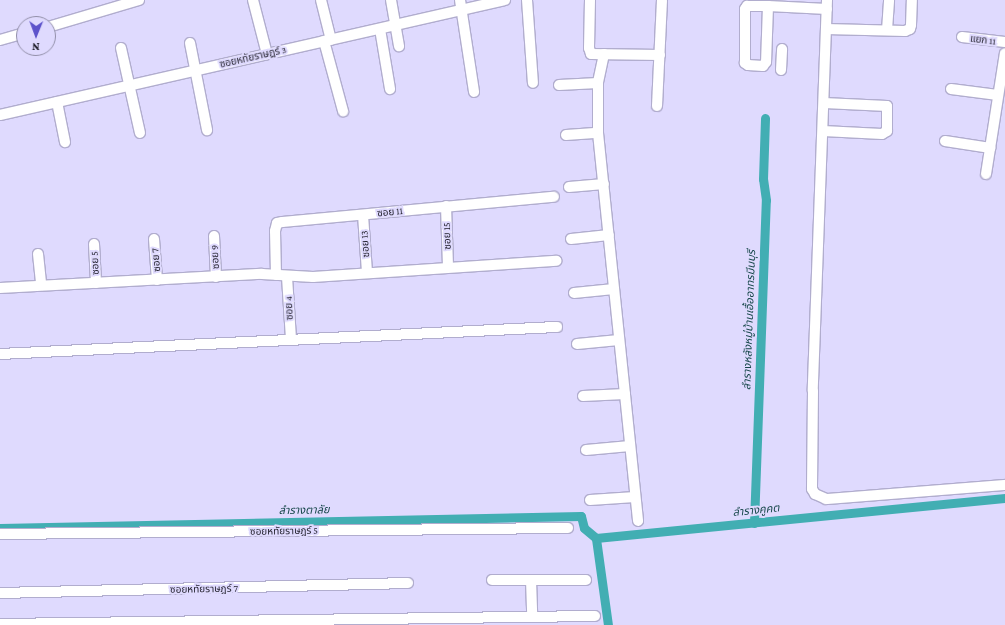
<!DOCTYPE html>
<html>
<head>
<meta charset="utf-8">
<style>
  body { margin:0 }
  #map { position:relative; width:1005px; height:625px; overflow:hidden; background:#dfdafe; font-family:"Crimson Pro","Noto Sans Thai",serif }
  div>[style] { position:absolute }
  .canal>* { height:9px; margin:-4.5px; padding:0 4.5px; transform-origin:4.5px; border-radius:4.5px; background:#42aeb3 }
  .roads { filter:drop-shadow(1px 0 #b1adce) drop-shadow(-1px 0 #b1adce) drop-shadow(0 1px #b1adce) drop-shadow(0 -1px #b1adce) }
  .street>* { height:10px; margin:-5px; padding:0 5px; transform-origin:5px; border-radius:5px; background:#fff }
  span { translate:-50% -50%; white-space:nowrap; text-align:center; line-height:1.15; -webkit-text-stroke:4px #dfdafe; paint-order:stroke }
  .street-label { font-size:10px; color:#1f1e2a }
  .water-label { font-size:11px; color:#164649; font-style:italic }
  .north { position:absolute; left:16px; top:16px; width:40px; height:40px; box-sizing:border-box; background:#dfdafe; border:1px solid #928fa9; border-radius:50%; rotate:181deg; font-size:11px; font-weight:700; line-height:16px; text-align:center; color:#1f1e2a }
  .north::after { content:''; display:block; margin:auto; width:14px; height:18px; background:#5d53cb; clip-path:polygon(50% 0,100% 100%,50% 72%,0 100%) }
</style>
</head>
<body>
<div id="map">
  <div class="canal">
    <i style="left:754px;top:523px;width:323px;rotate:-87.9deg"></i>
    <i style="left:766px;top:200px;width:21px;rotate:-98deg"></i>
    <i style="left:763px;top:179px;width:61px;rotate:-88.1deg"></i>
    <i style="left:0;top:528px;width:581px;rotate:-1.18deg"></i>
    <i style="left:581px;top:516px;width:12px;rotate:76deg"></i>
    <i style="left:584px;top:528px;width:16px;rotate:40deg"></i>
    <i style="left:608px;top:625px;width:88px;rotate:-97.9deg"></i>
    <i style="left:596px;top:538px;width:411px;rotate:-5.6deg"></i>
  </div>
  <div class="roads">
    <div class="street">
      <i style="left:253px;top:0;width:56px;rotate:75.5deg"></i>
      <i style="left:321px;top:0;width:41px;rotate:76deg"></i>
      <i style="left:391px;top:0;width:47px;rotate:80.1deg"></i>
      <i style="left:460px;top:0;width:93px;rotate:81.3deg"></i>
      <i style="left:527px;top:0;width:83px;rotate:85.9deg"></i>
      <i style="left:590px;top:0;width:48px;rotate:91.2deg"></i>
      <i style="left:589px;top:48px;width:6px;rotate:72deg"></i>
      <i style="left:591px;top:54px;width:69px;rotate:0.8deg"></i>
      <i style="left:827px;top:0;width:391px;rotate:92.1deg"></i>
      <i style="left:813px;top:391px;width:98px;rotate:90.6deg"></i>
      <i style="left:812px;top:489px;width:6px;rotate:59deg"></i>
      <i style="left:815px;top:494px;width:12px;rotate:24deg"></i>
      <i style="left:826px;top:499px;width:180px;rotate:-4.5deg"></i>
      <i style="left:747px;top:6px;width:21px"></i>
      <i style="left:768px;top:6px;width:56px;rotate:92deg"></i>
      <i style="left:766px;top:62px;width:5px;rotate:127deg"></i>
      <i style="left:763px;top:66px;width:15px;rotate:-176deg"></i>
      <i style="left:748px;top:65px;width:4px;rotate:-146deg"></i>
      <i style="left:745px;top:63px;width:54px;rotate:-90deg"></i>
      <i style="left:745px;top:9px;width:4px;rotate:-56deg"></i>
      <i style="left:768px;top:6px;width:59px;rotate:2.9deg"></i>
      <i style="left:48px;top:27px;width:95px;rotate:-16.5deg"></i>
      <i style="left:380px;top:29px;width:61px;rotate:80.5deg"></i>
      <i style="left:826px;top:29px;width:79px;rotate:1.5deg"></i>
      <i style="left:905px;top:31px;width:5px;rotate:-22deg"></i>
      <i style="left:910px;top:29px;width:4px;rotate:-76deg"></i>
      <i style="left:911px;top:25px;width:25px;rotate:-88deg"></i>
      <i style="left:887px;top:30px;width:30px;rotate:-86deg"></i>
      <i style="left:962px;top:37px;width:43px;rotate:6.6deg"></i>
      <i style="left:0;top:40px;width:25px;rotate:-16deg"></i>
      <i style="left:324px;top:41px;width:73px;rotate:74.8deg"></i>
      <i style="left:190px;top:43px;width:89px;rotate:78.9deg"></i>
      <i style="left:121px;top:48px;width:87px;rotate:77.4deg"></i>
      <i style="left:604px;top:54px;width:30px;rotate:102deg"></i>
      <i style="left:598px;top:83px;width:50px;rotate:90deg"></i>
      <i style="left:598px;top:133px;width:390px;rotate:84.1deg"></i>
      <i style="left:781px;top:70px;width:21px;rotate:-87deg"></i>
      <i style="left:559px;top:85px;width:39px;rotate:-3deg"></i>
      <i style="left:951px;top:89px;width:47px;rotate:7.3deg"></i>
      <i style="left:57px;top:102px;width:41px;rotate:78.7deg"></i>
      <i style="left:657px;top:106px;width:106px;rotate:-87.3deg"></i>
      <i style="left:0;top:115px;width:518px;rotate:-12.83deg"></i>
      <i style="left:823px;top:131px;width:59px;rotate:2.9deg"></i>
      <i style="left:882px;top:134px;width:6px;rotate:-31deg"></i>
      <i style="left:887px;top:131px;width:25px;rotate:-90deg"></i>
      <i style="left:887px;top:106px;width:63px;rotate:-177.3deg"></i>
      <i style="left:566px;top:135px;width:32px;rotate:-4deg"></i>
      <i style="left:945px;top:141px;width:46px;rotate:8.8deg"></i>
      <i style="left:986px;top:174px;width:122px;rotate:-81.1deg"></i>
      <i style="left:569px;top:187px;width:35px;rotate:-5deg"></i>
      <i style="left:446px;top:206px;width:61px;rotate:88.1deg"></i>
      <i style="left:363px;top:215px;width:57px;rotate:86deg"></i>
      <i style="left:214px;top:236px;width:41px;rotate:87.2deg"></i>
      <i style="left:154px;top:239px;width:41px;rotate:85.8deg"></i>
      <i style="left:571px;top:239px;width:38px;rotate:-6deg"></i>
      <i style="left:94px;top:244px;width:39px;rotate:87deg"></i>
      <i style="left:38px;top:254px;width:31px;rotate:84deg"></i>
      <i style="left:276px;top:275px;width:44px;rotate:-91.3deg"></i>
      <i style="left:275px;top:231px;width:8px;rotate:-76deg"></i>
      <i style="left:277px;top:223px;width:5px;rotate:-11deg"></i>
      <i style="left:282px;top:222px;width:273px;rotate:-5.3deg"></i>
      <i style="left:287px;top:277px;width:62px;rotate:86.3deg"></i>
      <i style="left:0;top:288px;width:262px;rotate:-3.1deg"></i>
      <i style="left:262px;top:274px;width:51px;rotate:3.4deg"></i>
      <i style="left:313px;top:277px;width:244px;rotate:-3.8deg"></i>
      <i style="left:574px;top:293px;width:40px;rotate:-5.7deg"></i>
      <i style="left:577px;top:344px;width:42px;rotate:-5.4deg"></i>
      <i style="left:0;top:354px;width:558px;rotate:-2.78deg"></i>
      <i style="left:583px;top:396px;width:42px;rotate:-2.7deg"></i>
      <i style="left:586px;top:450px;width:44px;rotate:-5.2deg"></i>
      <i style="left:590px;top:500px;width:45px;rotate:-3.8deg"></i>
      <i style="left:0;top:534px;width:568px;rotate:-0.61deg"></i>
      <i style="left:492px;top:580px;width:94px"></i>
      <i style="left:531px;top:580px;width:37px;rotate:88deg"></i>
      <i style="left:0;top:593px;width:408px;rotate:-1.4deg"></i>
      <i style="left:0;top:624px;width:595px;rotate:-0.77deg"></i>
    </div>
  </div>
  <div class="street-label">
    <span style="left:983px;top:40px;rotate:7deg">แยก 11</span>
    <span style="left:253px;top:57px;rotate:-13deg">ซอยหทัยราษฎร์ 3</span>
    <span style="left:390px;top:212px;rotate:-6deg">ซอย 11</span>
    <span style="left:447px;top:236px;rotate:-92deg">ซอย 15</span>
    <span style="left:365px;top:244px;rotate:-94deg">ซอย 13</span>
    <span style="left:215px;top:257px;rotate:-93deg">ซอย 9</span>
    <span style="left:156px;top:260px;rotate:-95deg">ซอย 7</span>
    <span style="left:95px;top:263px;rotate:-93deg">ซอย 5</span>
    <span style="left:289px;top:308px;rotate:-93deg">ซอย 4</span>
    <span style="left:284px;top:531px;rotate:-1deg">ซอยหทัยราษฎร์ 5</span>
    <span style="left:204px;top:589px;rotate:-1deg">ซอยหทัยราษฎร์ 7</span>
  </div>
  <div class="water-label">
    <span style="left:749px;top:320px;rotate:-88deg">ลำรางหลังหมู่บ้านเอื้ออาทรมีนบุรี</span>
    <span style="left:304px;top:510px;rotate:-1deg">ลำรางตาลัย</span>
    <span style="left:756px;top:510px;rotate:-6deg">ลำรางคูคต</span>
  </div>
  <div class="north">N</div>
</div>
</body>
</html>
